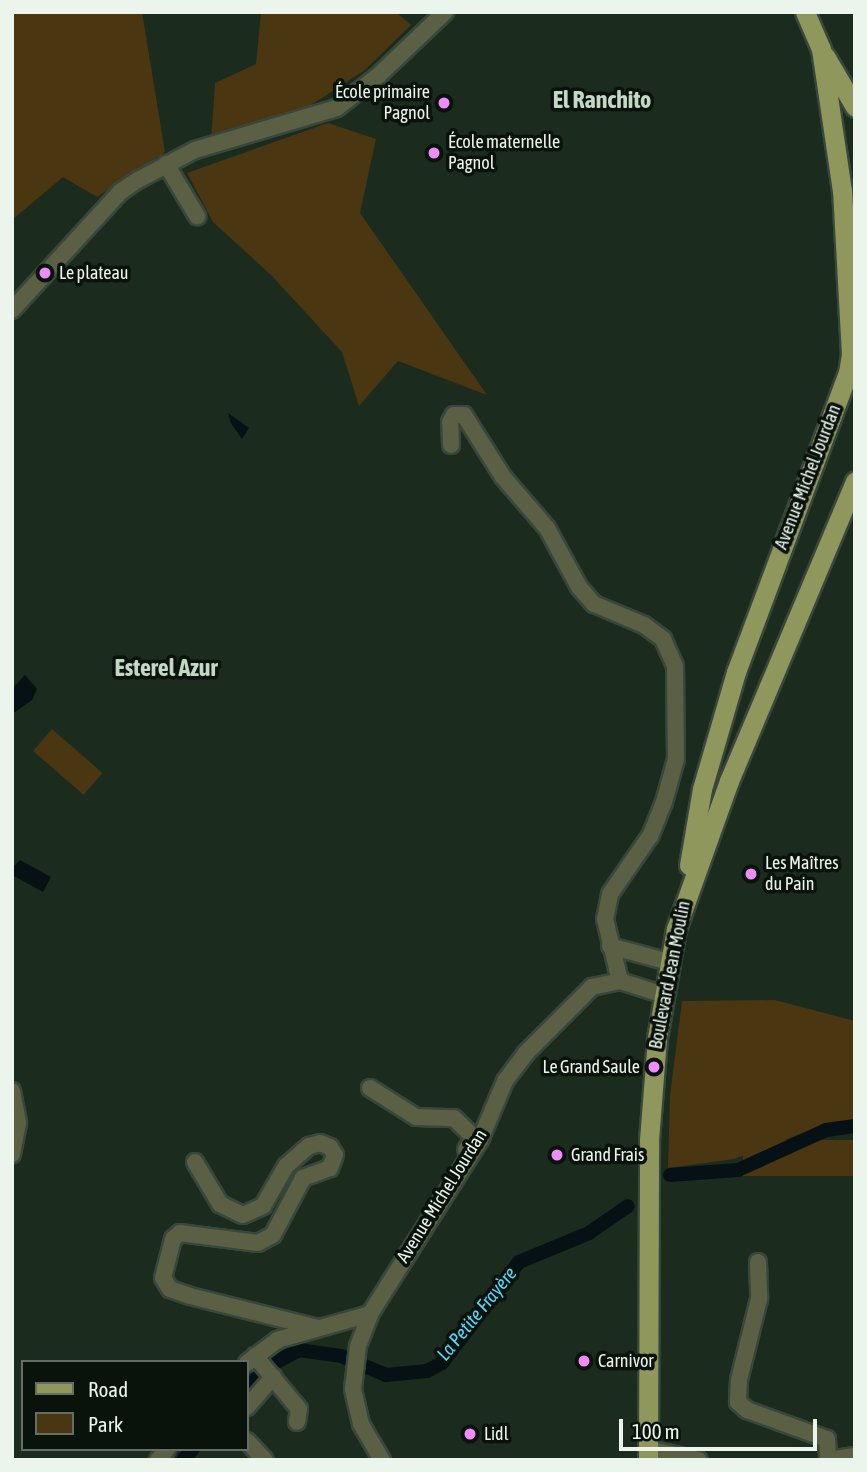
<!DOCTYPE html>
<html>
<head>
<meta charset="utf-8">
<style>
  body { margin:0 }
  #map { position:relative; width:867px; height:1472px; overflow:hidden; background:#1b2b1e; font-family:"Asap Condensed",sans-serif }
  div>[style] { position:absolute }
  .green>* { inset:0; background:#4a3610; transform-origin:0 0 }
  .water>* { inset:0; background:#051114 }
  .canal>* { height:14px; margin:-7px; padding:0 7px; transform-origin:7px; border-radius:7px; background:#051114 }
  .roads { filter:drop-shadow(2px 0 #38473b) drop-shadow(-2px 0 #38473b) drop-shadow(0 2px #38473b) drop-shadow(0 -2px #38473b) }
  .minor>* { height:16px; margin:-8px; padding:0 8px; transform-origin:8px; border-radius:8px; background:#5b5f43 }
  .major>* { height:19px; margin:-9.5px; padding:0 9.5px; transform-origin:9.5px; border-radius:9.5px; background:#90975d }
  .dots>* { width:19px; height:19px; translate:-50% -50%; box-sizing:border-box; border:4px solid #0a120c; border-radius:50% }
  span { translate:-50% -50%; white-space:nowrap; text-align:center; line-height:1.15; -webkit-text-stroke:7px #0a120c; paint-order:stroke }
  .poi-label { font-size:18px; color:#ebf5ec }
  .right { translate:-100% -50%; text-align:right }
  .left { translate:0 -50%; text-align:left }
  .street-label { font-size:18px; color:#ebf5ec }
  .water-label { font-size:19px; color:#54dafe; font-style:italic }
  .district-label { font-size:24px; color:#c3d7c5; font-weight:700 }
  .frame { position:absolute; inset:0; border:14px solid #ebf5ec; pointer-events:none }
  .legend { position:absolute; left:21px; top:1360px; width:228px; height:91px; box-sizing:border-box; background:#0a120c; border:2px solid #646d66; margin:0; padding:9px 12px; list-style:none; font-size:21px; color:#ebf5ec }
  .legend li { display:flex; align-items:center; gap:14px; height:35px }
  .legend b { width:35px; border:2px solid #646d66 }
  .scale { position:absolute; left:619px; top:1419px; width:198px; height:32px; box-sizing:border-box; border:4px solid #ebf5ec; border-top:0; padding-left:9px; font-size:21px; line-height:24px; white-space:nowrap; color:#ebf5ec; -webkit-text-stroke:5px #0a120c; paint-order:stroke }
</style>
</head>
<body>
<div id="map">
  <div class="green">
    <i style="clip-path:polygon(12px 12px,142px 12px,165px 152px,97px 197px,63px 177px,12px 220px)"></i>
    <i style="clip-path:polygon(261px 12px,396px 12px,411px 25px,365px 70px,300px 112px,211px 141px,215px 83px,256px 64px)"></i>
    <i style="clip-path:polygon(328px 123px,376px 139px,360px 213px,487px 395px,398px 361px,359px 406px,342px 352px,271px 275px,213px 222px,187px 173px)"></i>
    <i style="left:52px;top:729px;width:67px;height:29px;rotate:41deg"></i>
    <i style="clip-path:polygon(775px 1000px,855px 1021px,855px 1121px,824px 1125px,734px 1159px,668px 1168px,670px 1096px,682px 1001px)"></i>
    <i style="left:855px;top:1140px;width:36px;height:112px;rotate:90deg"></i>
  </div>
  <div class="water">
    <i style="clip-path:polygon(228px 413px,249px 428px,242px 439px,231px 423px)"></i>
    <i style="clip-path:polygon(25px 675px,37px 689px,32px 700px,12px 714px,12px 689px)"></i>
    <i style="clip-path:polygon(20px 860px,51px 877px,43px 892px,12px 875px,12px 868px)"></i>
  </div>
  <div class="canal">
    <i style="left:670px;top:1175px;width:68px;rotate:-4.2deg"></i>
    <i style="left:738px;top:1170px;width:97px;rotate:-24.4deg"></i>
    <i style="left:826px;top:1130px;width:29px;rotate:-8deg"></i>
    <i style="left:247px;top:1388px;width:31px;rotate:-45deg"></i>
    <i style="left:269px;top:1366px;width:34px;rotate:-28deg"></i>
    <i style="left:299px;top:1350px;width:42px;rotate:8.1deg"></i>
    <i style="left:341px;top:1356px;width:49px;rotate:22.9deg"></i>
    <i style="left:386px;top:1375px;width:41px;rotate:-5.6deg"></i>
    <i style="left:427px;top:1371px;width:17px;rotate:-28deg"></i>
    <i style="left:442px;top:1363px;width:127px;rotate:-52.7deg"></i>
    <i style="left:519px;top:1262px;width:76px;rotate:-22.5deg"></i>
    <i style="left:589px;top:1233px;width:47px;rotate:-34.7deg"></i>
    <i style="left:183px;top:1460px;width:15px;rotate:-48deg"></i>
  </div>
  <div class="roads">
    <div class="minor">
      <i style="left:166px;top:164px;width:61px;rotate:59.2deg"></i>
      <i style="left:12px;top:310px;width:160px;rotate:-47.5deg"></i>
      <i style="left:120px;top:192px;width:22px;rotate:-34deg"></i>
      <i style="left:138px;top:180px;width:64px;rotate:-27.8deg"></i>
      <i style="left:195px;top:150px;width:148px;rotate:-16.5deg"></i>
      <i style="left:337px;top:108px;width:55px;rotate:-38.3deg"></i>
      <i style="left:380px;top:74px;width:90px;rotate:-43.6deg"></i>
      <i style="left:451px;top:445px;width:23px;rotate:-92deg"></i>
      <i style="left:450px;top:422px;width:8px;rotate:-60deg"></i>
      <i style="left:454px;top:415px;width:10px"></i>
      <i style="left:464px;top:415px;width:73px;rotate:57.8deg"></i>
      <i style="left:503px;top:477px;width:67px;rotate:49.2deg"></i>
      <i style="left:547px;top:528px;width:67px;rotate:61.5deg"></i>
      <i style="left:579px;top:587px;width:23px;rotate:49deg"></i>
      <i style="left:594px;top:604px;width:54px;rotate:22.8deg"></i>
      <i style="left:644px;top:625px;width:24px;rotate:36deg"></i>
      <i style="left:663px;top:639px;width:30px;rotate:66deg"></i>
      <i style="left:675px;top:666px;width:93px;rotate:89.4deg"></i>
      <i style="left:676px;top:759px;width:45px;rotate:105.6deg"></i>
      <i style="left:664px;top:802px;width:37px;rotate:112deg"></i>
      <i style="left:650px;top:836px;width:70px;rotate:124.6deg"></i>
      <i style="left:610px;top:894px;width:25px;rotate:101deg"></i>
      <i style="left:605px;top:919px;width:64px;rotate:76.4deg"></i>
      <i style="left:610px;top:946px;width:61px;rotate:15.2deg"></i>
      <i style="left:370px;top:1088px;width:54px;rotate:32.2deg"></i>
      <i style="left:416px;top:1117px;width:38px;rotate:2deg"></i>
      <i style="left:454px;top:1118px;width:28px;rotate:44deg"></i>
      <i style="left:474px;top:1137px;width:15px;rotate:122deg"></i>
      <i style="left:12px;top:1091px;width:33px;rotate:79deg"></i>
      <i style="left:18px;top:1123px;width:32px;rotate:101deg"></i>
      <i style="left:195px;top:1162px;width:49px;rotate:59.2deg"></i>
      <i style="left:220px;top:1204px;width:25px;rotate:26deg"></i>
      <i style="left:243px;top:1215px;width:22px;rotate:-24deg"></i>
      <i style="left:263px;top:1206px;width:46px;rotate:-60.1deg"></i>
      <i style="left:286px;top:1166px;width:30px;rotate:-41deg"></i>
      <i style="left:309px;top:1146px;width:11px;rotate:-15deg"></i>
      <i style="left:320px;top:1143px;width:11px;rotate:22deg"></i>
      <i style="left:330px;top:1147px;width:9px;rotate:58deg"></i>
      <i style="left:335px;top:1155px;width:14px;rotate:111deg"></i>
      <i style="left:330px;top:1168px;width:29px;rotate:160deg"></i>
      <i style="left:303px;top:1178px;width:64px;rotate:117.8deg"></i>
      <i style="left:273px;top:1235px;width:17px;rotate:152deg"></i>
      <i style="left:258px;top:1243px;width:79px;rotate:-172.7deg"></i>
      <i style="left:180px;top:1233px;width:9px;rotate:139deg"></i>
      <i style="left:173px;top:1239px;width:40px;rotate:104.4deg"></i>
      <i style="left:163px;top:1278px;width:13px;rotate:58deg"></i>
      <i style="left:170px;top:1289px;width:21px;rotate:19deg"></i>
      <i style="left:190px;top:1296px;width:132px;rotate:14deg"></i>
      <i style="left:758px;top:1262px;width:37px;rotate:88deg"></i>
      <i style="left:759px;top:1299px;width:83px;rotate:103.9deg"></i>
      <i style="left:739px;top:1380px;width:22px;rotate:93deg"></i>
      <i style="left:738px;top:1402px;width:12px;rotate:42deg"></i>
      <i style="left:747px;top:1410px;width:85px;rotate:19.9deg"></i>
      <i style="left:827px;top:1439px;width:21px;rotate:87deg"></i>
      <i style="left:255px;top:1356px;width:69px;rotate:50.3deg"></i>
      <i style="left:299px;top:1409px;width:13px;rotate:99deg"></i>
      <i style="left:247px;top:1363px;width:38px;rotate:-37deg"></i>
      <i style="left:277px;top:1340px;width:97px;rotate:-15.6deg"></i>
      <i style="left:247px;top:1407px;width:40px;rotate:-49deg"></i>
      <i style="left:247px;top:1441px;width:26px;rotate:47deg"></i>
      <i style="left:648px;top:1449px;width:52px;rotate:12.2deg"></i>
      <i style="left:158px;top:1460px;width:14px;rotate:-51deg"></i>
      <i style="left:382px;top:1460px;width:42px;rotate:-120.3deg"></i>
      <i style="left:361px;top:1424px;width:36px;rotate:-103deg"></i>
      <i style="left:353px;top:1389px;width:43px;rotate:-83.4deg"></i>
      <i style="left:358px;top:1346px;width:34px;rotate:-69deg"></i>
      <i style="left:370px;top:1314px;width:206px;rotate:-57.7deg"></i>
      <i style="left:480px;top:1140px;width:64px;rotate:-67deg"></i>
      <i style="left:505px;top:1081px;width:34px;rotate:-53deg"></i>
      <i style="left:525px;top:1054px;width:95px;rotate:-45deg"></i>
      <i style="left:592px;top:987px;width:29px;rotate:-12deg"></i>
      <i style="left:620px;top:981px;width:46px;rotate:17.7deg"></i>
      <i style="left:829px;top:1460px;width:26px;rotate:-9deg"></i>
    </div>
    <div class="major">
      <i style="left:825px;top:56px;width:59px;rotate:59.5deg"></i>
      <i style="left:689px;top:865px;width:77px;rotate:-80.3deg"></i>
      <i style="left:702px;top:789px;width:122px;rotate:-73.8deg"></i>
      <i style="left:736px;top:672px;width:319px;rotate:-69.5deg"></i>
      <i style="left:848px;top:373px;width:18px;rotate:-81deg"></i>
      <i style="left:851px;top:355px;width:164px;rotate:-93.1deg"></i>
      <i style="left:842px;top:191px;width:144px;rotate:-98.4deg"></i>
      <i style="left:821px;top:49px;width:40px;rotate:-113.4deg"></i>
      <i style="left:648px;top:1460px;width:320px;rotate:-89.8deg"></i>
      <i style="left:649px;top:1140px;width:102px;rotate:-85.5deg"></i>
      <i style="left:657px;top:1038px;width:111px;rotate:-80.1deg"></i>
      <i style="left:676px;top:929px;width:157px;rotate:-70.3deg"></i>
      <i style="left:729px;top:781px;width:325px;rotate:-67.2deg"></i>
    </div>
  </div>
  <div class="dots">
    <i style="left:444px;top:103px;background:#ed8cfa"></i>
    <i style="left:434px;top:153px;background:#ed8cfa"></i>
    <i style="left:45px;top:273px;background:#ed8cfa"></i>
    <i style="left:751px;top:874px;background:#ed8cfa"></i>
    <i style="left:654px;top:1067px;background:#ed8cfa"></i>
    <i style="left:557px;top:1155px;background:#ed8cfa"></i>
    <i style="left:584px;top:1361px;background:#ed8cfa"></i>
    <i style="left:470px;top:1434px;background:#ed8cfa"></i>
  </div>
  <div class="poi-label">
    <span class="right" style="left:430px;top:103px">École primaire<br>Pagnol</span>
    <span class="left" style="left:448px;top:153px">École maternelle<br>Pagnol</span>
    <span class="left" style="left:59px;top:273px">Le plateau</span>
    <span class="left" style="left:765px;top:874px">Les Maîtres<br>du Pain</span>
    <span class="right" style="left:640px;top:1067px">Le Grand Saule</span>
    <span class="left" style="left:571px;top:1155px">Grand Frais</span>
    <span class="left" style="left:598px;top:1361px">Carnivor</span>
    <span class="left" style="left:484px;top:1434px">Lidl</span>
  </div>
  <div class="street-label">
    <span style="left:808px;top:477px;rotate:-69deg">Avenue Michel Jourdan</span>
    <span style="left:670px;top:975px;rotate:-79deg">Boulevard Jean Moulin</span>
    <span style="left:442px;top:1196px;rotate:-58deg">Avenue Michel Jourdan</span>
  </div>
  <div class="water-label">
    <span style="left:477px;top:1314px;rotate:-51deg">La Petite Frayère</span>
  </div>
  <div class="district-label">
    <span style="left:602px;top:100px">El Ranchito</span>
    <span style="left:166px;top:668px">Esterel Azur</span>
  </div>
  <div class="frame"></div>
  <ul class="legend">
  <li><b style="height:9px;background:#90975d"></b>Road</li>
  <li><b style="height:19px;background:#4a3610"></b>Park</li>
  </ul>
  <div class="scale">100 m</div>
</div>
</body>
</html>
